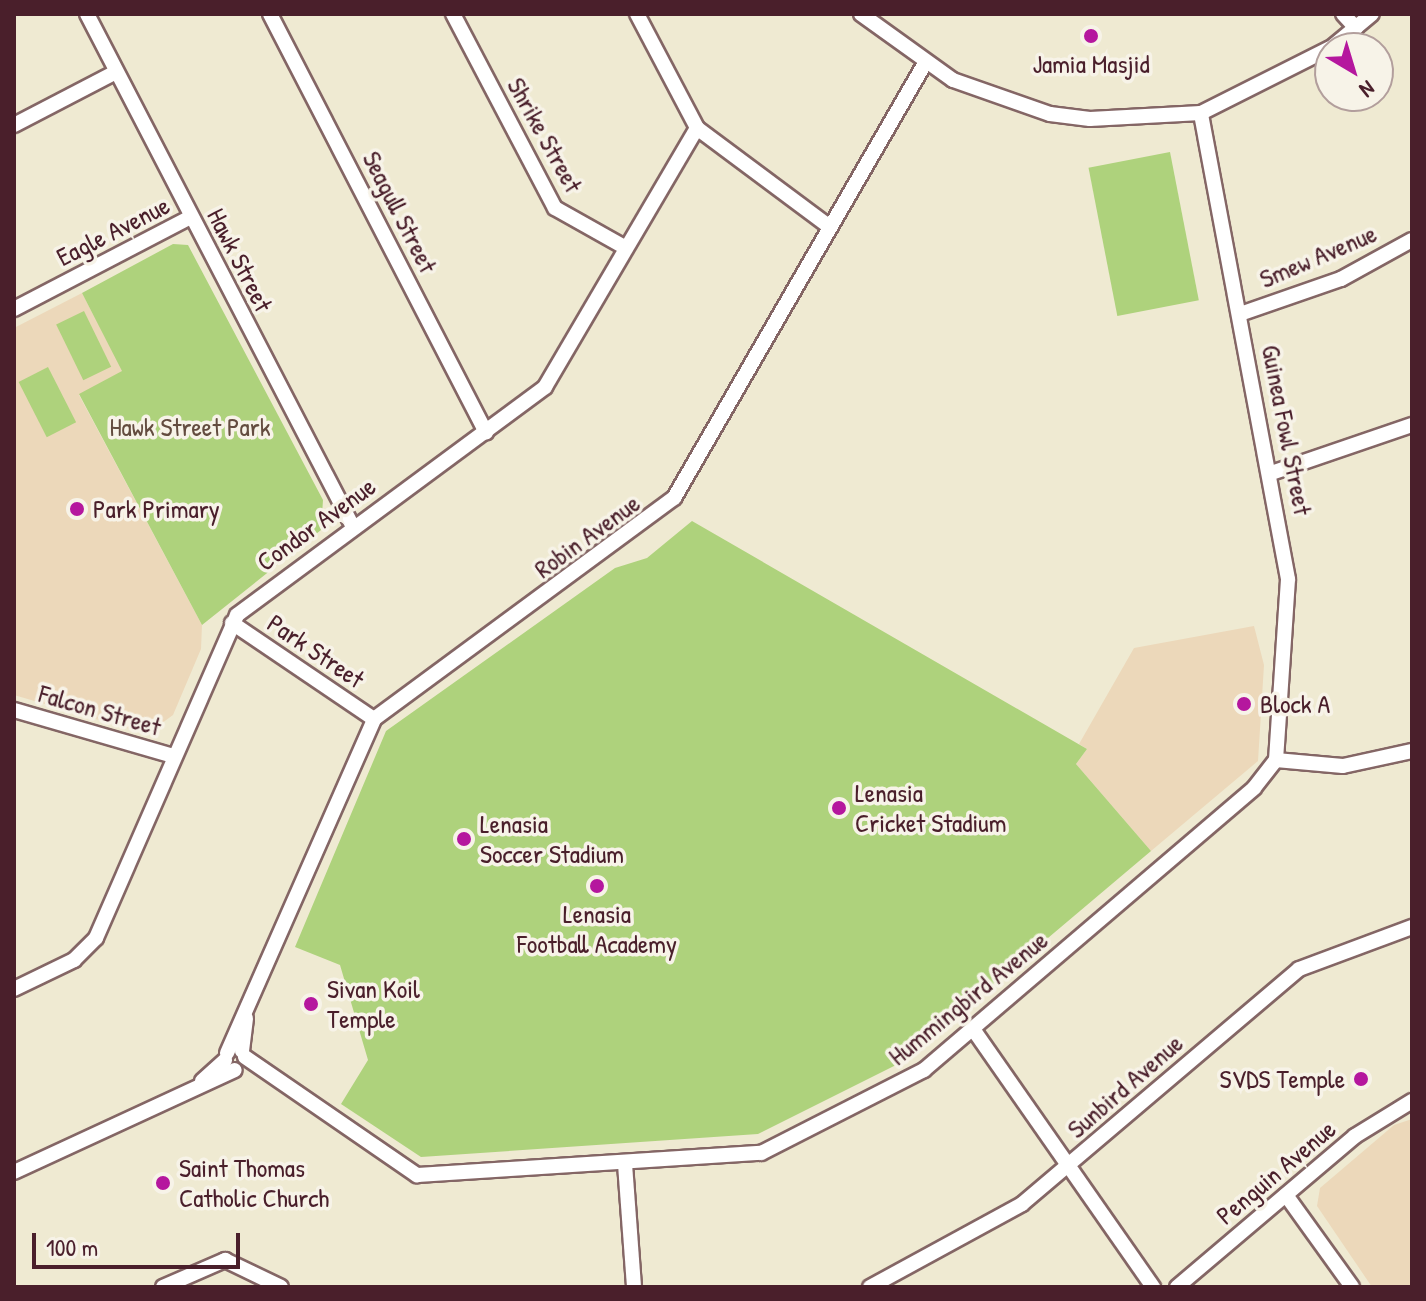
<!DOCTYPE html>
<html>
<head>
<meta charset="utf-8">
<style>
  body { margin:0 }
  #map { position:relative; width:1426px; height:1301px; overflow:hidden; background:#efead2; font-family:"Patrick Hand",sans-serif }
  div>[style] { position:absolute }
  .built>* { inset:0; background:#ecd8ba }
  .green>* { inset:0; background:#aed27c; transform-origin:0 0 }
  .roads { filter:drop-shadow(2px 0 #846665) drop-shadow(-2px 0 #846665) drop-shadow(0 2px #846665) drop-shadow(0 -2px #846665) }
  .minor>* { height:14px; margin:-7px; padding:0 7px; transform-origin:7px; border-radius:7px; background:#fff }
  .dots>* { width:22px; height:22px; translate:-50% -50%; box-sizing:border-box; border:4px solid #f7f3e8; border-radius:50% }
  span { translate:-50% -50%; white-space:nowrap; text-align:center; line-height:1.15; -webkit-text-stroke:7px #f7f3e8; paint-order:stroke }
  .poi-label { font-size:26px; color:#4a1f2b }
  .left { translate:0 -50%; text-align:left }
  .right { translate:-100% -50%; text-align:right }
  .street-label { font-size:26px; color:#4a1f2b }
  .park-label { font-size:26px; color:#634c3f }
  .frame { position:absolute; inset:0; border:16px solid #4a1f2b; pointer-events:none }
  .north { position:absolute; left:1314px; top:32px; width:80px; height:80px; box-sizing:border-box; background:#f7f3e8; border:2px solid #b29e9c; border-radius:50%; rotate:142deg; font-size:22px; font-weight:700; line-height:32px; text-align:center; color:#4a1f2b }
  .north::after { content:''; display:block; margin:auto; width:28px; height:36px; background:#b5179e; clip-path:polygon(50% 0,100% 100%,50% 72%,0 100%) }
  .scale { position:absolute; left:32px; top:1233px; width:208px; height:36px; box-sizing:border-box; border:4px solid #4a1f2b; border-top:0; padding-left:10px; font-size:24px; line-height:28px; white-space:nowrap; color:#4a1f2b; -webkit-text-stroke:6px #f7f3e8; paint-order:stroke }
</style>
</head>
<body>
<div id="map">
  <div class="built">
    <i style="clip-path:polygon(82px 293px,123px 371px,79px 395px,202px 625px,201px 649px,173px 715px,147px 734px,14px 695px,14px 328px)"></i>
    <i style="clip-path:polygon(1254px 626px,1264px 665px,1258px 761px,1151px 851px,1076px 764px,1087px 749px,1079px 744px,1134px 648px)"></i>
    <i style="clip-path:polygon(1412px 1119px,1412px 1287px,1372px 1287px,1317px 1206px,1320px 1188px,1394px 1125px)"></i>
  </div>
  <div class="green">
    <i style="left:1170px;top:152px;width:151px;height:83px;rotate:79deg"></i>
    <i style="clip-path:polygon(173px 244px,188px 245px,323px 500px,321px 530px,202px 625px,79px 394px,122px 371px,82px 293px)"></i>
    <i style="left:84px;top:311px;width:62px;height:31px;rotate:64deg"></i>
    <i style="left:48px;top:367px;width:62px;height:33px;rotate:63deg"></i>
    <i style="clip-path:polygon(692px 521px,1087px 749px,1076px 764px,1151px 851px,900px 1063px,758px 1134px,421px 1157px,341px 1104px,368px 1060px,340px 965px,295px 947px,386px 731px,615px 568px,647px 558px)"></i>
  </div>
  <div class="roads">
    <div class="minor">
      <i style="left:87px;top:14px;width:578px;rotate:62.59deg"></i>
      <i style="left:270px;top:14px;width:471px;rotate:62.7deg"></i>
      <i style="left:453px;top:14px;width:219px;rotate:62.3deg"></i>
      <i style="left:555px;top:208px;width:81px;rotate:29.4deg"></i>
      <i style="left:637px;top:14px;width:129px;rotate:62.2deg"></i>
      <i style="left:697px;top:128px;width:166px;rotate:36.7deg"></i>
      <i style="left:861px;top:14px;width:113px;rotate:35.7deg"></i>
      <i style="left:953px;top:80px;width:103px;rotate:19.3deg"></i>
      <i style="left:1050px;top:114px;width:40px;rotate:7.1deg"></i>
      <i style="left:1090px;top:119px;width:111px;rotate:-3.1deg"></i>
      <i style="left:1201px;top:113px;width:144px;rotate:-26.7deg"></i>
      <i style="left:1343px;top:14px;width:19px;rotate:47deg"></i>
      <i style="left:1331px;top:48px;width:53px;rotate:-39.7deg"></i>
      <i style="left:14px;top:125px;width:115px;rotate:-27.5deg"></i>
      <i style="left:14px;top:309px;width:199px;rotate:-27.5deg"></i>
      <i style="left:1240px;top:314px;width:107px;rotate:-19.1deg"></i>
      <i style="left:1341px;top:279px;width:81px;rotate:-28.8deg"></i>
      <i style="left:1271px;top:473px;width:149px;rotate:-18.8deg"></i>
      <i style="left:232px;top:623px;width:171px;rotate:34.1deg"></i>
      <i style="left:14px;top:710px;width:166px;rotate:16.1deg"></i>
      <i style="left:1276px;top:760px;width:67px;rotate:5.1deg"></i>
      <i style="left:1343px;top:766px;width:71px;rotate:-12.3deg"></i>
      <i style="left:14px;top:989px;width:67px;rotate:-25.8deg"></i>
      <i style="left:74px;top:960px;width:31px;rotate:-45deg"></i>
      <i style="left:96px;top:938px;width:352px;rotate:-66.4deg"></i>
      <i style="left:237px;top:615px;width:383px;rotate:-36.5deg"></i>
      <i style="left:545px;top:387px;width:300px;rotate:-59.6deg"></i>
      <i style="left:973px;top:1029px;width:315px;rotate:55.1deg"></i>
      <i style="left:242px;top:1051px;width:33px;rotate:-83deg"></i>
      <i style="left:227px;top:1053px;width:365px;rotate:-66.2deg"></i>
      <i style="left:374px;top:719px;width:373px;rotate:-36.4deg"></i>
      <i style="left:674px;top:498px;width:500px;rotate:-60deg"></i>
      <i style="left:245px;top:1057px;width:209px;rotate:34.5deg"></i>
      <i style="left:417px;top:1175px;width:345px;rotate:-3.7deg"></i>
      <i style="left:761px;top:1153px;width:183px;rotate:-27deg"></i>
      <i style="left:924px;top:1070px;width:434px;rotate:-40.5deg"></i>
      <i style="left:1254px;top:788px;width:36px;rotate:-52deg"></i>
      <i style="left:1276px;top:760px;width:181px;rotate:-86.2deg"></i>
      <i style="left:1288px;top:579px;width:474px;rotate:-100.6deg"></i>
      <i style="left:202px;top:1081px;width:31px;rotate:-42deg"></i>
      <i style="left:625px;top:1164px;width:123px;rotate:85.8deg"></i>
      <i style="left:14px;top:1172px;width:243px;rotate:-24.8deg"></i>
      <i style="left:1286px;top:1195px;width:113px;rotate:54.3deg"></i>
      <i style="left:163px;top:1287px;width:68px;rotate:-23.5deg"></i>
      <i style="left:225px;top:1260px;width:62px;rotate:25.7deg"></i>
      <i style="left:870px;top:1287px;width:173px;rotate:-28.6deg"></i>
      <i style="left:1022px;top:1204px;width:363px;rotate:-40.3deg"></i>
      <i style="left:1299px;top:969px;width:121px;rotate:-20.4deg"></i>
      <i style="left:1177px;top:1287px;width:233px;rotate:-40.3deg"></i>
      <i style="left:1355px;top:1136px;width:67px;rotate:-31.6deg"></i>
    </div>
  </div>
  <div class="dots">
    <i style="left:1091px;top:36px;background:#b5179e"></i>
    <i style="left:77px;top:509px;background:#b5179e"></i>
    <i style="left:1244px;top:704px;background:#b5179e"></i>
    <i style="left:839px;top:808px;background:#b5179e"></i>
    <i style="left:464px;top:839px;background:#b5179e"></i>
    <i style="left:597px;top:886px;background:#b5179e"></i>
    <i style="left:311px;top:1004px;background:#b5179e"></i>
    <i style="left:1361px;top:1079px;background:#b5179e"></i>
    <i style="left:163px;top:1183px;background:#b5179e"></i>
  </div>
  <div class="poi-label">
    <span style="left:1091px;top:64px">Jamia Masjid</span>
    <span class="left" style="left:93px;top:509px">Park Primary</span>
    <span class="left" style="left:1260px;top:704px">Block A</span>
    <span class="left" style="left:855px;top:808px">Lenasia<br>Cricket Stadium</span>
    <span class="left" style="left:480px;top:839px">Lenasia<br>Soccer Stadium</span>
    <span style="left:597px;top:929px">Lenasia<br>Football Academy</span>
    <span class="left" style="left:327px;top:1004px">Sivan Koil<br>Temple</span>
    <span class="right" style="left:1345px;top:1079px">SVDS Temple</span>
    <span class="left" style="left:179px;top:1183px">Saint Thomas<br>Catholic Church</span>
  </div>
  <div class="street-label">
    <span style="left:545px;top:135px;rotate:61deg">Shrike Street</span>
    <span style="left:400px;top:212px;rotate:63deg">Seagull Street</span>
    <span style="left:113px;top:231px;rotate:-27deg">Eagle Avenue</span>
    <span style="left:1318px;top:256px;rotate:-23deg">Smew Avenue</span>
    <span style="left:240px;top:260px;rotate:63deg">Hawk Street</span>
    <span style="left:1287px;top:430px;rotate:79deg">Guinea Fowl Street</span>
    <span style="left:316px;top:524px;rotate:-36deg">Condor Avenue</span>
    <span style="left:587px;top:536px;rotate:-36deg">Robin Avenue</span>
    <span style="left:316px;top:651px;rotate:34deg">Park Street</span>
    <span style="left:100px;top:710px;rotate:16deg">Falcon Street</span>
    <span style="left:968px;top:998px;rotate:-39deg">Hummingbird Avenue</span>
    <span style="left:1125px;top:1086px;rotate:-41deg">Sunbird Avenue</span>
    <span style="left:1276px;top:1172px;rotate:-40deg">Penguin Avenue</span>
  </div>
  <div class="park-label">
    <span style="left:190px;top:427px">Hawk Street Park</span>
  </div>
  <div class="frame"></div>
  <div class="north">N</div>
  <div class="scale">100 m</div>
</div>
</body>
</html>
